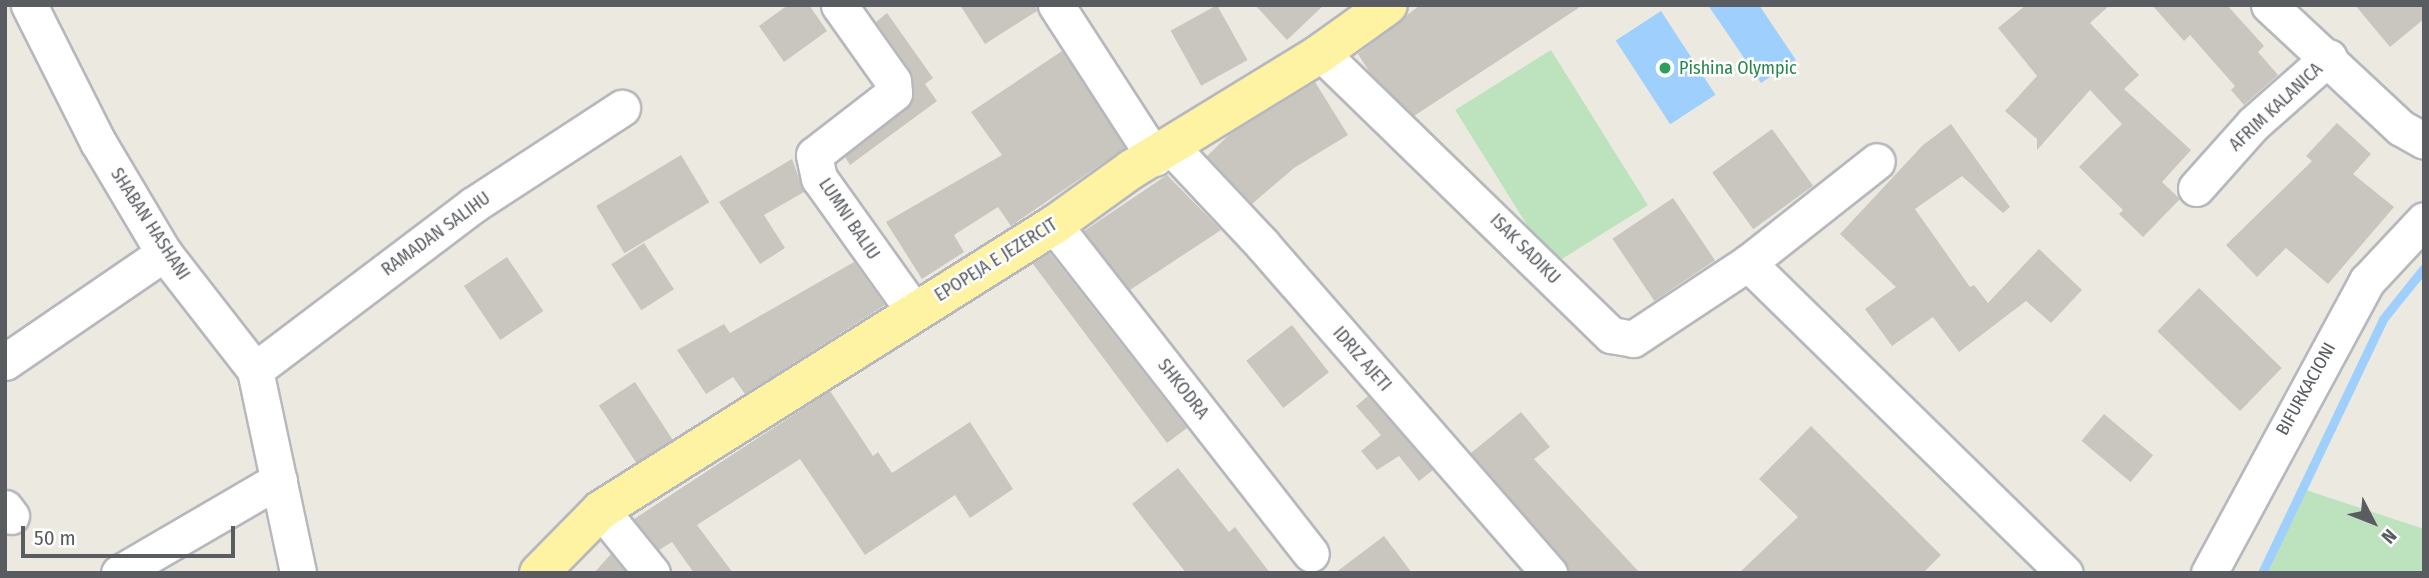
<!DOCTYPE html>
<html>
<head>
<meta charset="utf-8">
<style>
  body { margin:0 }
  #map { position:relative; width:2429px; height:578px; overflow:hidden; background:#eceae0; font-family:"Fira Sans Condensed",sans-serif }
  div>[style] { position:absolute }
  .green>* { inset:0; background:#bce3be; transform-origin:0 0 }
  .water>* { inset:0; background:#9fcffd; transform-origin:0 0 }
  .stream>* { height:9px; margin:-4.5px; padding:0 4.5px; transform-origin:4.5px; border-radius:4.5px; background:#9fcffd }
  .building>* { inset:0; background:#c8c6bf; transform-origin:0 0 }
  .roads { filter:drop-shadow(2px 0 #b6b8bd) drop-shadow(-2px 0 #b6b8bd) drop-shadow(0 2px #b6b8bd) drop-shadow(0 -2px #b6b8bd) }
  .minor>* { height:35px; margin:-17.5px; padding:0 17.5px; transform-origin:17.5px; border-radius:17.5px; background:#fff }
  .major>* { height:38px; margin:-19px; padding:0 19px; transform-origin:19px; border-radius:19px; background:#fdf3a3 }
  .dots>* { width:19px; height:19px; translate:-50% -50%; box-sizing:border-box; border:4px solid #fff; border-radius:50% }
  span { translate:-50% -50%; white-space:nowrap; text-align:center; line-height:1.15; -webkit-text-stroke:5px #fff; paint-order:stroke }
  .leisure-label { font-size:18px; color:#27864d }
  .left { translate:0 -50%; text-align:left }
  .street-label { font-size:18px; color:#595c61 }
  .frame { position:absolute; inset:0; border:7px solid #595c61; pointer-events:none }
  .north { position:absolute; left:2338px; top:487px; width:70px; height:70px; -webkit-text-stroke:5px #fff; paint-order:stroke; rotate:132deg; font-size:19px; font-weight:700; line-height:28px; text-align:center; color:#595c61 }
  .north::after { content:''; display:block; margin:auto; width:24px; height:32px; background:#595c61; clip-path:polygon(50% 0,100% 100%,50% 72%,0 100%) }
  .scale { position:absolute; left:21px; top:526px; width:214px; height:32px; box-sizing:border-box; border:4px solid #595c61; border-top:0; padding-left:9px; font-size:21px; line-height:24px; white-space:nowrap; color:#595c61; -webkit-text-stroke:5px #fff; paint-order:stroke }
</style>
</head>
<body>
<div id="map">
  <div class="green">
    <i style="left:1551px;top:50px;width:183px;height:113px;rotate:58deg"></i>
    <i style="clip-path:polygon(2306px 490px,2424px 529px,2424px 573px,2268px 573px)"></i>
  </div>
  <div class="water">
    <i style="clip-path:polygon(1708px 5px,1759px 5px,1796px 60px,1761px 83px)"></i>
    <i style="left:1661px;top:11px;width:100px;height:54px;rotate:57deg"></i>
  </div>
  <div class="stream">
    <i style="left:2262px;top:573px;width:281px;rotate:-64.5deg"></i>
    <i style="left:2383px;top:319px;width:65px;rotate:-51.2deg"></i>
  </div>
  <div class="building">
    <i style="clip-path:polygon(788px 5px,809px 5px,827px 31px,784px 62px,759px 26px)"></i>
    <i style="clip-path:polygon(960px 5px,1036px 5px,1037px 11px,985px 44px)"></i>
    <i style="left:1217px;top:5px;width:63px;height:53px;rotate:61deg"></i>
    <i style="clip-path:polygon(1255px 5px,1324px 5px,1287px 40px)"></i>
    <i style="clip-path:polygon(1420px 5px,1583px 5px,1414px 116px,1370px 73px,1358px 54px)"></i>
    <i style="clip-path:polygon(2026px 5px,2110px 5px,2090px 23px,2139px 75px,2124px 89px,2191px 150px,2162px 182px,2180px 199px,2143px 237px,2119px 214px,2123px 210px,2079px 167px,2122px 124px,2090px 90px,2037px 150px,2037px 139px,2005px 111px,2037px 76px,1998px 28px)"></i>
    <i style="clip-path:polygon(2152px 5px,2227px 5px,2264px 46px,2258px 52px,2278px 75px,2244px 105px,2231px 90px,2235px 86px,2190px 35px,2184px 41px)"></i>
    <i style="clip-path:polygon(2355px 5px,2424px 5px,2424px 19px,2390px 47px)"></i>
    <i style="clip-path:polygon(887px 13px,933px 78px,925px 84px,937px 101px,850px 165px,845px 157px,913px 100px,910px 70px,876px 22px)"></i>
    <i style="clip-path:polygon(1062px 51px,1125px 148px,1011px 226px,998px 207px,954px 235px,964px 252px,922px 279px,886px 222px,1002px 155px,971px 112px)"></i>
    <i style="clip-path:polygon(1315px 82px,1348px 135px,1294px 168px,1252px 204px,1207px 156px,1229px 135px)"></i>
    <i style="clip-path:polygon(2337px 123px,2371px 154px,2353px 174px,2394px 207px,2328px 284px,2286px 248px,2257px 277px,2226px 245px,2312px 161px,2306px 156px)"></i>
    <i style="clip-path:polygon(1951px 124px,2010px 207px,2003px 213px,1962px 176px,1915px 209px,1970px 287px,1974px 285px,1988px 303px,2039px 249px,2082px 290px,2051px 323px,2026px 301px,1959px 352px,1933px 317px,1892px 346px,1865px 309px,1896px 287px,1840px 234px,1923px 145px)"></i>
    <i style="left:1772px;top:129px;width:70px;height:74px;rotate:54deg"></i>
    <i style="left:681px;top:155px;width:55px;height:99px;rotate:59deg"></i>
    <i style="clip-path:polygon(792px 159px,804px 192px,764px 215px,785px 248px,760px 264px,719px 202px)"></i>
    <i style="clip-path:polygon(1167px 175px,1221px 230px,1130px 290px,1084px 231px)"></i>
    <i style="left:1673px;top:198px;width:75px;height:73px;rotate:56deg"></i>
    <i style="left:644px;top:243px;width:55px;height:39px;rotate:57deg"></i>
    <i style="clip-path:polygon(1050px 253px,1187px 428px,1167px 443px,1033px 264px)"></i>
    <i style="left:507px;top:257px;width:65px;height:52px;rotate:56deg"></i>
    <i style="clip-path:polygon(854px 262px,885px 305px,745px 394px,733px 377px,706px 394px,677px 350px,724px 324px,730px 333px)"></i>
    <i style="left:2199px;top:288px;width:115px;height:60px;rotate:44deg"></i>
    <i style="left:1292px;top:325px;width:60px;height:58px;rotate:52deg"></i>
    <i style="left:635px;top:382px;width:69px;height:43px;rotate:57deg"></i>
    <i style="clip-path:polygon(830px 391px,873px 456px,878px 452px,892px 473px,970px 422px,1013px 489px,970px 518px,955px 495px,865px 555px,800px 459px,697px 525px,733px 573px,694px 573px,672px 542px,659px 550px,634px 519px)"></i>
    <i style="clip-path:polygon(1368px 396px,1433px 470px,1419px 481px,1399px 456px,1377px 470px,1361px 451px,1381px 435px,1356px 406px)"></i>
    <i style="clip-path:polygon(1521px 412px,1550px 447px,1534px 459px,1640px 573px,1569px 573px,1564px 560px,1471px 453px)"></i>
    <i style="left:2104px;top:414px;width:64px;height:35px;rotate:40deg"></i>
    <i style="clip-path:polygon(1811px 426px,1941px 555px,1923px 573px,1739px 573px,1798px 517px,1759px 479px)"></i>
    <i style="clip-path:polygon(1178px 468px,1229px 532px,1235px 527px,1270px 573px,1186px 573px,1132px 504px)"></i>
    <i style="clip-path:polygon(1384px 536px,1412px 573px,1335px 573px)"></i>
    <i style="clip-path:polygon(611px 554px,625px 572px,594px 573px)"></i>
  </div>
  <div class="roads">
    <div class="minor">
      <i style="left:29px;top:5px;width:153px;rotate:63.3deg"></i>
      <i style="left:98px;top:142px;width:129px;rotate:59.3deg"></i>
      <i style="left:164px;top:253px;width:148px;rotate:52.1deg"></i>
      <i style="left:255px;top:370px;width:208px;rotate:78deg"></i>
      <i style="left:839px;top:5px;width:93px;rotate:54.6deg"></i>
      <i style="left:893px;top:81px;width:12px;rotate:85deg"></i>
      <i style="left:894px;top:93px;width:101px;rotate:142.2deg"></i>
      <i style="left:814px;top:155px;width:24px;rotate:78deg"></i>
      <i style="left:819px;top:178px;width:163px;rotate:54.5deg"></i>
      <i style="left:1056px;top:5px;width:182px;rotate:57.1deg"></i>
      <i style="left:2269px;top:5px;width:180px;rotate:43deg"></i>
      <i style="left:2401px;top:128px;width:26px;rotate:29deg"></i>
      <i style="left:1321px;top:53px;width:405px;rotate:44.2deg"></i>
      <i style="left:1611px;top:335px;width:22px;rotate:10deg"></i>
      <i style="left:1633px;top:339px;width:138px;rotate:-33.5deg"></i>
      <i style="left:1748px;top:263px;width:443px;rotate:44.4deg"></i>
      <i style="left:1172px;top:148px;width:132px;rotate:46.8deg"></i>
      <i style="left:1262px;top:244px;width:437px;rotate:48.9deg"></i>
      <i style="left:2196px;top:188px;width:86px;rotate:-48.3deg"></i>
      <i style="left:2253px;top:124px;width:101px;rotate:-41.4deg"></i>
      <i style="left:1054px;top:225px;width:417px;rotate:52deg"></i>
      <i style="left:1748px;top:263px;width:164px;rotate:-38.3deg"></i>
      <i style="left:5px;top:362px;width:193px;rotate:-34.4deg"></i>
      <i style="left:255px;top:370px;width:273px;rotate:-37.1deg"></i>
      <i style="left:473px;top:205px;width:178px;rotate:-33.1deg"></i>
      <i style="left:5px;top:508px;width:10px;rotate:53deg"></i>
      <i style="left:601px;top:510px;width:81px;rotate:51deg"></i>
      <i style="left:119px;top:573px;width:185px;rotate:-30.2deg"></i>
      <i style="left:2209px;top:573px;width:332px;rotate:-61.6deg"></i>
      <i style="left:2367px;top:281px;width:83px;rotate:-46.9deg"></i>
    </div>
    <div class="major">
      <i style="left:539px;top:573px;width:88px;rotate:-45.5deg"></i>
      <i style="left:601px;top:510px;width:535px;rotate:-32.18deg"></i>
      <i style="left:1054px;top:225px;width:96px;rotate:-35.7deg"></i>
      <i style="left:1132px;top:169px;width:222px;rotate:-31.5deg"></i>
      <i style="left:1321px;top:53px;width:82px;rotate:-35.6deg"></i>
    </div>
  </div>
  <div class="dots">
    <i style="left:1665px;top:68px;background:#2e9e5b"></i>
  </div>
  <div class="leisure-label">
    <span class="left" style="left:1679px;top:68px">Pishina Olympic</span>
  </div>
  <div class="street-label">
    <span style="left:2276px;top:107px;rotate:-43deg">AFRIM KALANICA</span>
    <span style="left:849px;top:219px;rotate:56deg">LUMNI BALIU</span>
    <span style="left:150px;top:224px;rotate:57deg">SHABAN HASHANI</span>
    <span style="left:436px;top:234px;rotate:-36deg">RAMADAN SALIHU</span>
    <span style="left:1525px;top:249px;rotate:45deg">ISAK SADIKU</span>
    <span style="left:996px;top:260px;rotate:-32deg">EPOPEJA E JEZERCIT</span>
    <span style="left:1362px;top:359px;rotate:49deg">IDRIZ AJETI</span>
    <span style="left:1183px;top:389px;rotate:52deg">SHKODRA</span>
    <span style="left:2306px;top:389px;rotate:-61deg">BIFURKACIONI</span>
  </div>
  <div class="frame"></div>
  <div class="north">N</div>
  <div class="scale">50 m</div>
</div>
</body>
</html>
